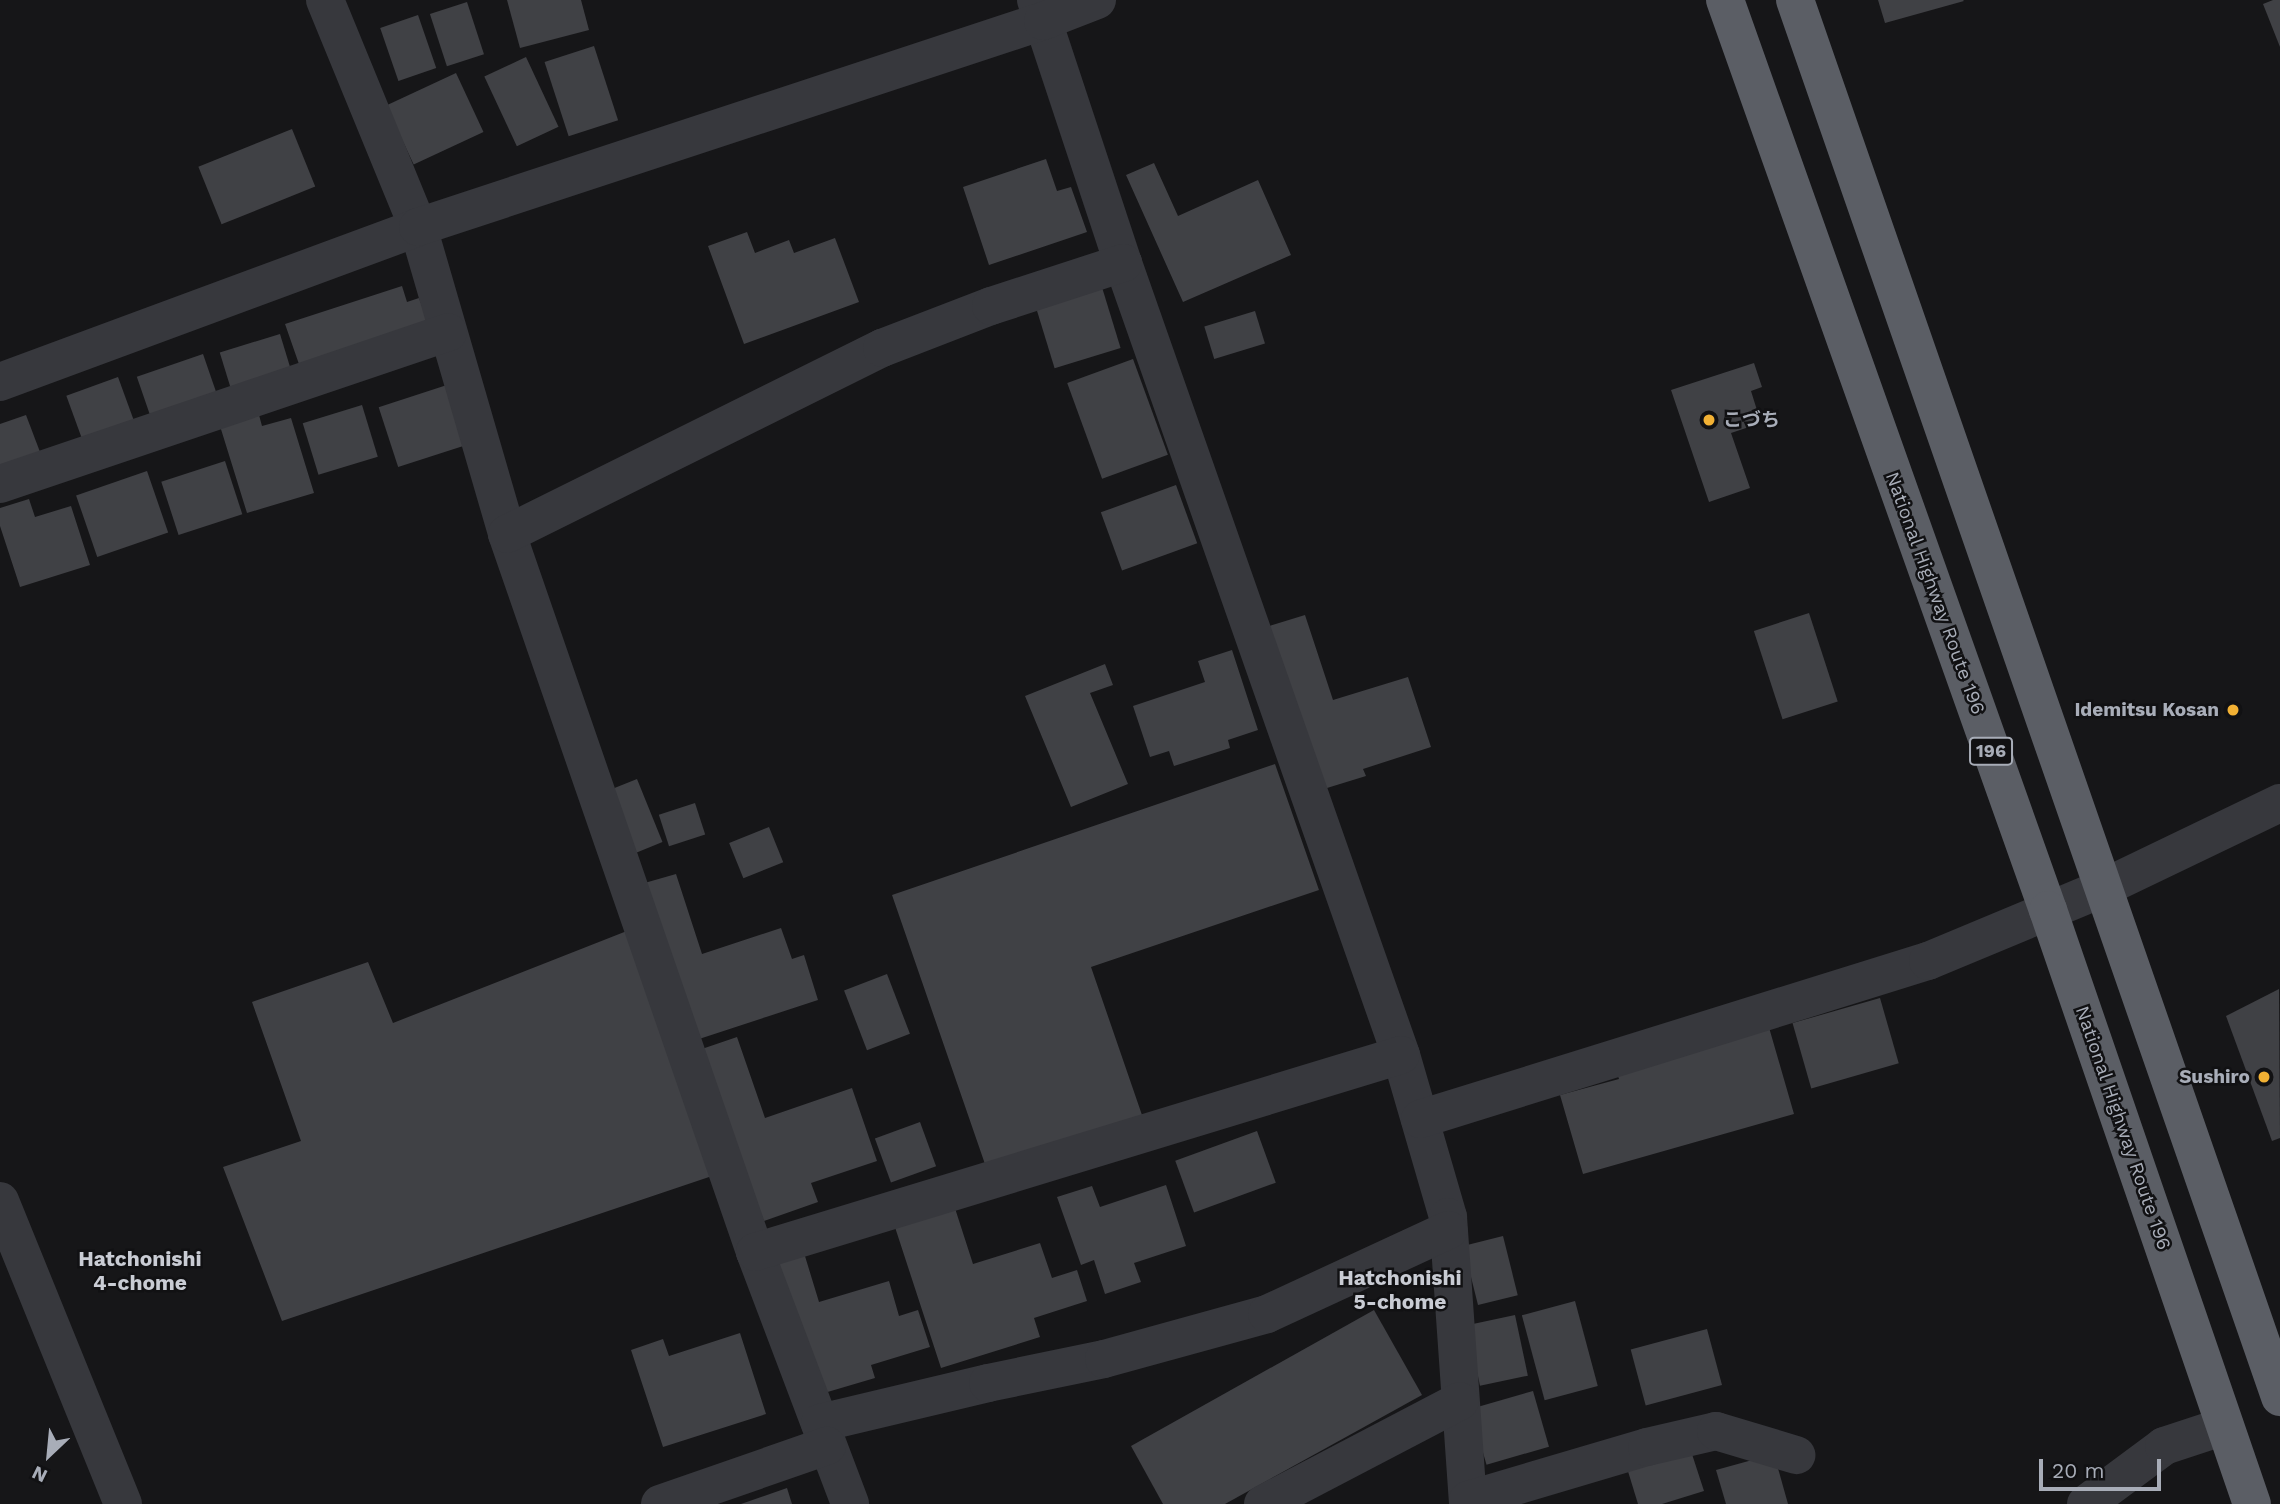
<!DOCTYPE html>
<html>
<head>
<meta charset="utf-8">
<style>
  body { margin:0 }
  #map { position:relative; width:2280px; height:1504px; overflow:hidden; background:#161618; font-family:"Work Sans","Noto Sans JP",sans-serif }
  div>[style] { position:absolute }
  .building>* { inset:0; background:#404145; transform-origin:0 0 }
  .minor>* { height:38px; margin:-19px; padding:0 19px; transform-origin:19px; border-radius:19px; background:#37383d }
  .tertiary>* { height:38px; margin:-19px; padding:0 19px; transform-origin:19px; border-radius:19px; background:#37383d }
  .trunk>* { height:38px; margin:-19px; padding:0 19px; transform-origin:19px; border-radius:19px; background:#5b5e65 }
  .dots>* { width:19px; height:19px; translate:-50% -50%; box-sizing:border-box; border:4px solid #111113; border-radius:50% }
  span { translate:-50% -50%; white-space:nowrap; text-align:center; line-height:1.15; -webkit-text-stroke:5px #111113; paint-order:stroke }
  .shield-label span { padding:2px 5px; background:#111113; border:2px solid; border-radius:5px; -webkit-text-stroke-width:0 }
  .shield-label { font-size:18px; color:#a8adb8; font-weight:700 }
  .poi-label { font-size:19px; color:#a8adb8; font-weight:700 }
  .left { translate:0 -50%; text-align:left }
  .right { translate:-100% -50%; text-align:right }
  .street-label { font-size:19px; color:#a8adb8 }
  .neighbourhood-label { font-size:21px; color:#c9ccd4; font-weight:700 }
  .north { position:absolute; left:14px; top:1420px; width:70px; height:70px; -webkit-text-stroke:5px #111113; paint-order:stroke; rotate:206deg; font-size:19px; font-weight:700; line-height:28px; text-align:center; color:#a8adb8 }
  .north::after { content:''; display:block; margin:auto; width:24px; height:32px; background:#a8adb8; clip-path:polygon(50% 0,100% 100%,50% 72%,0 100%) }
  .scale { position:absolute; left:2039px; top:1459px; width:122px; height:32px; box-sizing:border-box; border:4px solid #a8adb8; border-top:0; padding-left:9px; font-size:21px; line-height:24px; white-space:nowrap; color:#a8adb8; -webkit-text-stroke:5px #111113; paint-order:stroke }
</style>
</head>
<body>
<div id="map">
  <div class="building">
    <i style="clip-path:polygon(507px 0,581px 0,589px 30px,520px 48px)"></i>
    <i style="clip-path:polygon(1878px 0,1963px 0,1964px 1px,1885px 23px)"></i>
    <i style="clip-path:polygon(2273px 0,2280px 0,2280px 47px,2263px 4px)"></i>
    <i style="left:467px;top:2px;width:55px;height:39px;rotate:72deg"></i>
    <i style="left:418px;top:15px;width:56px;height:40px;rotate:71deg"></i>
    <i style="left:594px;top:46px;width:78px;height:52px;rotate:72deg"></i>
    <i style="left:526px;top:57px;width:77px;height:46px;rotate:65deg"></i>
    <i style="left:456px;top:73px;width:65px;height:77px;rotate:65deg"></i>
    <i style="left:292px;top:129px;width:62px;height:101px;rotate:68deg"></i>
    <i style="clip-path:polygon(1046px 159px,1057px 191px,1071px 187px,1087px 232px,989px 265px,963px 187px)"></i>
    <i style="clip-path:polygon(1154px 163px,1178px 216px,1258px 180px,1291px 255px,1183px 302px,1126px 175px)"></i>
    <i style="clip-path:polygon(747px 232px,755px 253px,789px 240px,794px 253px,835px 238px,859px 302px,744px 344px,708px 246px)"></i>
    <i style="left:1101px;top:284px;width:67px;height:69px;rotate:73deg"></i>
    <i style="clip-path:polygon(402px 286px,407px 302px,419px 298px,429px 325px,300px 367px,285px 324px)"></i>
    <i style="left:1255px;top:311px;width:34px;height:53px;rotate:73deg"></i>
    <i style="left:280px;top:334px;width:37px;height:63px;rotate:73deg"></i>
    <i style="left:203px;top:354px;width:40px;height:70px;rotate:71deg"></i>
    <i style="left:1133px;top:359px;width:102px;height:70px;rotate:70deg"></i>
    <i style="clip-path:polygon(1754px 363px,1762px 387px,1751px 391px,1761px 423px,1731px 433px,1750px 488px,1709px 502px,1671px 390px)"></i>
    <i style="left:118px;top:377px;width:49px;height:55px;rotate:70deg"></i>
    <i style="left:450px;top:384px;width:63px;height:75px;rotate:72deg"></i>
    <i style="left:362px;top:405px;width:54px;height:62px;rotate:73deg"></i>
    <i style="clip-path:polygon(26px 415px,40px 452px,0 467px,0 424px)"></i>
    <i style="clip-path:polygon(259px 415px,262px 426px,291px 418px,314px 493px,247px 513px,220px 426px)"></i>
    <i style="left:225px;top:461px;width:56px;height:67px;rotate:72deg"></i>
    <i style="left:147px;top:471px;width:65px;height:75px;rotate:71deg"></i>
    <i style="left:1176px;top:485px;width:62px;height:80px;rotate:70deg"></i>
    <i style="clip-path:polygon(29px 499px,35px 517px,71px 506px,90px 565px,20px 587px,0 526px,0 508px)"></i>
    <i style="left:1809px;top:613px;width:93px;height:58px;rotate:72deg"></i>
    <i style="clip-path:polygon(1305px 615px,1333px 700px,1408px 677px,1431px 747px,1363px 769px,1366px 776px,1314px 792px,1263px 628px)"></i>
    <i style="clip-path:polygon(1232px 650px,1258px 730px,1228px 740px,1230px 748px,1174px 766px,1169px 751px,1150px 757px,1133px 706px,1205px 682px,1198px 661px)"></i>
    <i style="clip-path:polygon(1105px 664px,1113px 685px,1090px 693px,1128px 784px,1071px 807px,1025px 696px)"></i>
    <i style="clip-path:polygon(1275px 764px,1319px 890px,1091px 967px,1142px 1115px,986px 1167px,892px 895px)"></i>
    <i style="left:637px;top:779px;width:68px;height:33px;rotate:68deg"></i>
    <i style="left:695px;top:803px;width:33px;height:38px;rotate:72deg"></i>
    <i style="left:769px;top:827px;width:38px;height:43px;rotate:68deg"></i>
    <i style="clip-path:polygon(676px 874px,702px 954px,781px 928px,792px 959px,804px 955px,818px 1000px,693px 1041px,641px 884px)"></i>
    <i style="clip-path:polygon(637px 927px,715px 1175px,282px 1321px,223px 1167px,301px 1141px,252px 1002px,368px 962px,393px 1023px)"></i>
    <i style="left:887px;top:974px;width:64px;height:46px;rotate:69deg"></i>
    <i style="clip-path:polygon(2279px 989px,2280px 1138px,2272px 1141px,2226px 1016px)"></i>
    <i style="left:1880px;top:998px;width:68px;height:91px;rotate:74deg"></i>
    <i style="clip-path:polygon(1768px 1024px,1794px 1114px,1583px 1174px,1560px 1095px,1619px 1079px,1615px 1067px)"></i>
    <i style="clip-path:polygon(737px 1037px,765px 1118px,852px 1088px,877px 1161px,811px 1183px,818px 1202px,764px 1221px,693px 1052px)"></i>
    <i style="left:920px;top:1122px;width:47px;height:48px;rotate:70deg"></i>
    <i style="left:1257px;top:1131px;width:55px;height:87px;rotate:70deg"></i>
    <i style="clip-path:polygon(1166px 1185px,1186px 1246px,1134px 1263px,1141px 1282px,1105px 1294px,1094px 1260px,1081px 1265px,1057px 1197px,1092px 1186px,1100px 1207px)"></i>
    <i style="clip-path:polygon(952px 1199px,973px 1264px,1040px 1243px,1052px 1278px,1077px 1270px,1087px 1301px,1034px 1318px,1040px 1337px,941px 1368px,892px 1218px)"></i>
    <i style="left:1503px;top:1236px;width:61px;height:41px;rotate:76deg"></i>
    <i style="clip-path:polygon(801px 1243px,819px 1302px,889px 1281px,899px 1316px,918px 1310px,930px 1347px,871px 1365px,875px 1378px,814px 1396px,770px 1252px)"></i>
    <i style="left:1575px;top:1301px;width:88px;height:55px;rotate:75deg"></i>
    <i style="clip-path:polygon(1374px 1310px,1422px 1395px,1225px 1504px,1163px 1504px,1131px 1446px)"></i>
    <i style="left:1515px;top:1315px;width:62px;height:49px;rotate:78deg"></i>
    <i style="left:1707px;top:1329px;width:58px;height:79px;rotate:75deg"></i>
    <i style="clip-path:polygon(740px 1333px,766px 1414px,663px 1447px,631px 1350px,663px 1339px,669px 1356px)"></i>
    <i style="left:1533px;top:1391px;width:58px;height:65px;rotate:74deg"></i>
    <i style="clip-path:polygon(1690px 1448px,1704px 1491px,1662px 1504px,1638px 1504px,1627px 1468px)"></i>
    <i style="clip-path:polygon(1774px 1454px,1788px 1504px,1726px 1504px,1716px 1470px)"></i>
    <i style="clip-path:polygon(787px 1488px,792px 1504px,741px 1504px)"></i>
  </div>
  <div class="minor">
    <i style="left:325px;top:0;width:245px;rotate:67.7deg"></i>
    <i style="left:418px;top:227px;width:320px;rotate:73.8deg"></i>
    <i style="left:507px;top:534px;width:760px;rotate:70.94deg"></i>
    <i style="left:755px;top:1252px;width:269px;rotate:69.3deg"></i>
    <i style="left:1036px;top:0;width:277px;rotate:71.7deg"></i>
    <i style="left:1123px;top:263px;width:839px;rotate:70.66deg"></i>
    <i style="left:1401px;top:1055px;width:169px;rotate:73.8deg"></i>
    <i style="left:1448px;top:1217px;width:288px;rotate:86deg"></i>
    <i style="left:0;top:484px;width:473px;rotate:-18.7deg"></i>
    <i style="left:507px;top:534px;width:419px;rotate:-26.4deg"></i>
    <i style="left:882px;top:348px;width:117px;rotate:-21.1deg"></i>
    <i style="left:991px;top:306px;width:139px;rotate:-18deg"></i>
    <i style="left:1420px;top:1119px;width:532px;rotate:-17.28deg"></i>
    <i style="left:1928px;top:961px;width:190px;rotate:-22.6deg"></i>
    <i style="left:2103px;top:888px;width:196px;rotate:-25.7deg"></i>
    <i style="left:0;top:1201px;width:327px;rotate:67.9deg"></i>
    <i style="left:755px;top:1252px;width:675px;rotate:-16.96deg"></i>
    <i style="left:820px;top:1423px;width:173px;rotate:-13.4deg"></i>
    <i style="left:988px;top:1383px;width:118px;rotate:-11.7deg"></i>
    <i style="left:1104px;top:1359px;width:169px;rotate:-15.4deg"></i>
    <i style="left:1267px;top:1314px;width:200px;rotate:-24.8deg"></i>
    <i style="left:1468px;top:1500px;width:187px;rotate:-16.5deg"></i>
    <i style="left:1647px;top:1447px;width:71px;rotate:-13.1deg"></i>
    <i style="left:1716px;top:1431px;width:84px;rotate:16.7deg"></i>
    <i style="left:660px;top:1504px;width:177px;rotate:-19.2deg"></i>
    <i style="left:1263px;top:1504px;width:222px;rotate:-27.6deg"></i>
    <i style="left:2086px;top:1504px;width:97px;rotate:-36.6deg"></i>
    <i style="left:2164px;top:1446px;width:64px;rotate:-18.2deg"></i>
  </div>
  <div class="tertiary">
    <i style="left:0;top:382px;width:446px;rotate:-20.3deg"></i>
    <i style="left:418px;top:227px;width:658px;rotate:-18.24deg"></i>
    <i style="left:1043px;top:21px;width:58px;rotate:-21.3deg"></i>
  </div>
  <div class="trunk">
    <i style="left:1725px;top:0;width:966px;rotate:70.46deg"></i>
    <i style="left:2048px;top:910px;width:628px;rotate:71.05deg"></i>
    <i style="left:1795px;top:0;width:1479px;rotate:70.85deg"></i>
  </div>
  <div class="dots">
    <i style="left:1709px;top:420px;background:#f2b134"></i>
    <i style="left:2233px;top:710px;background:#f2b134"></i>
    <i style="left:2264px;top:1077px;background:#f2b134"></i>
  </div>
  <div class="shield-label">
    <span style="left:1991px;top:751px">196</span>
  </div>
  <div class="poi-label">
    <span class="left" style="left:1723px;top:420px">こづち</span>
    <span class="right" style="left:2219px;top:710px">Idemitsu Kosan</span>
    <span class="right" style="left:2250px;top:1077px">Sushiro</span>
  </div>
  <div class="street-label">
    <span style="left:1935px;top:593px;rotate:70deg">National Highway Route 196</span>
    <span style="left:2123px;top:1128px;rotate:71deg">National Highway Route 196</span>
  </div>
  <div class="neighbourhood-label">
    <span style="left:140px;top:1271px">Hatchonishi<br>4-chome</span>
    <span style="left:1400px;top:1290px">Hatchonishi<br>5-chome</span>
  </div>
  <div class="north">N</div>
  <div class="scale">20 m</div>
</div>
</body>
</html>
